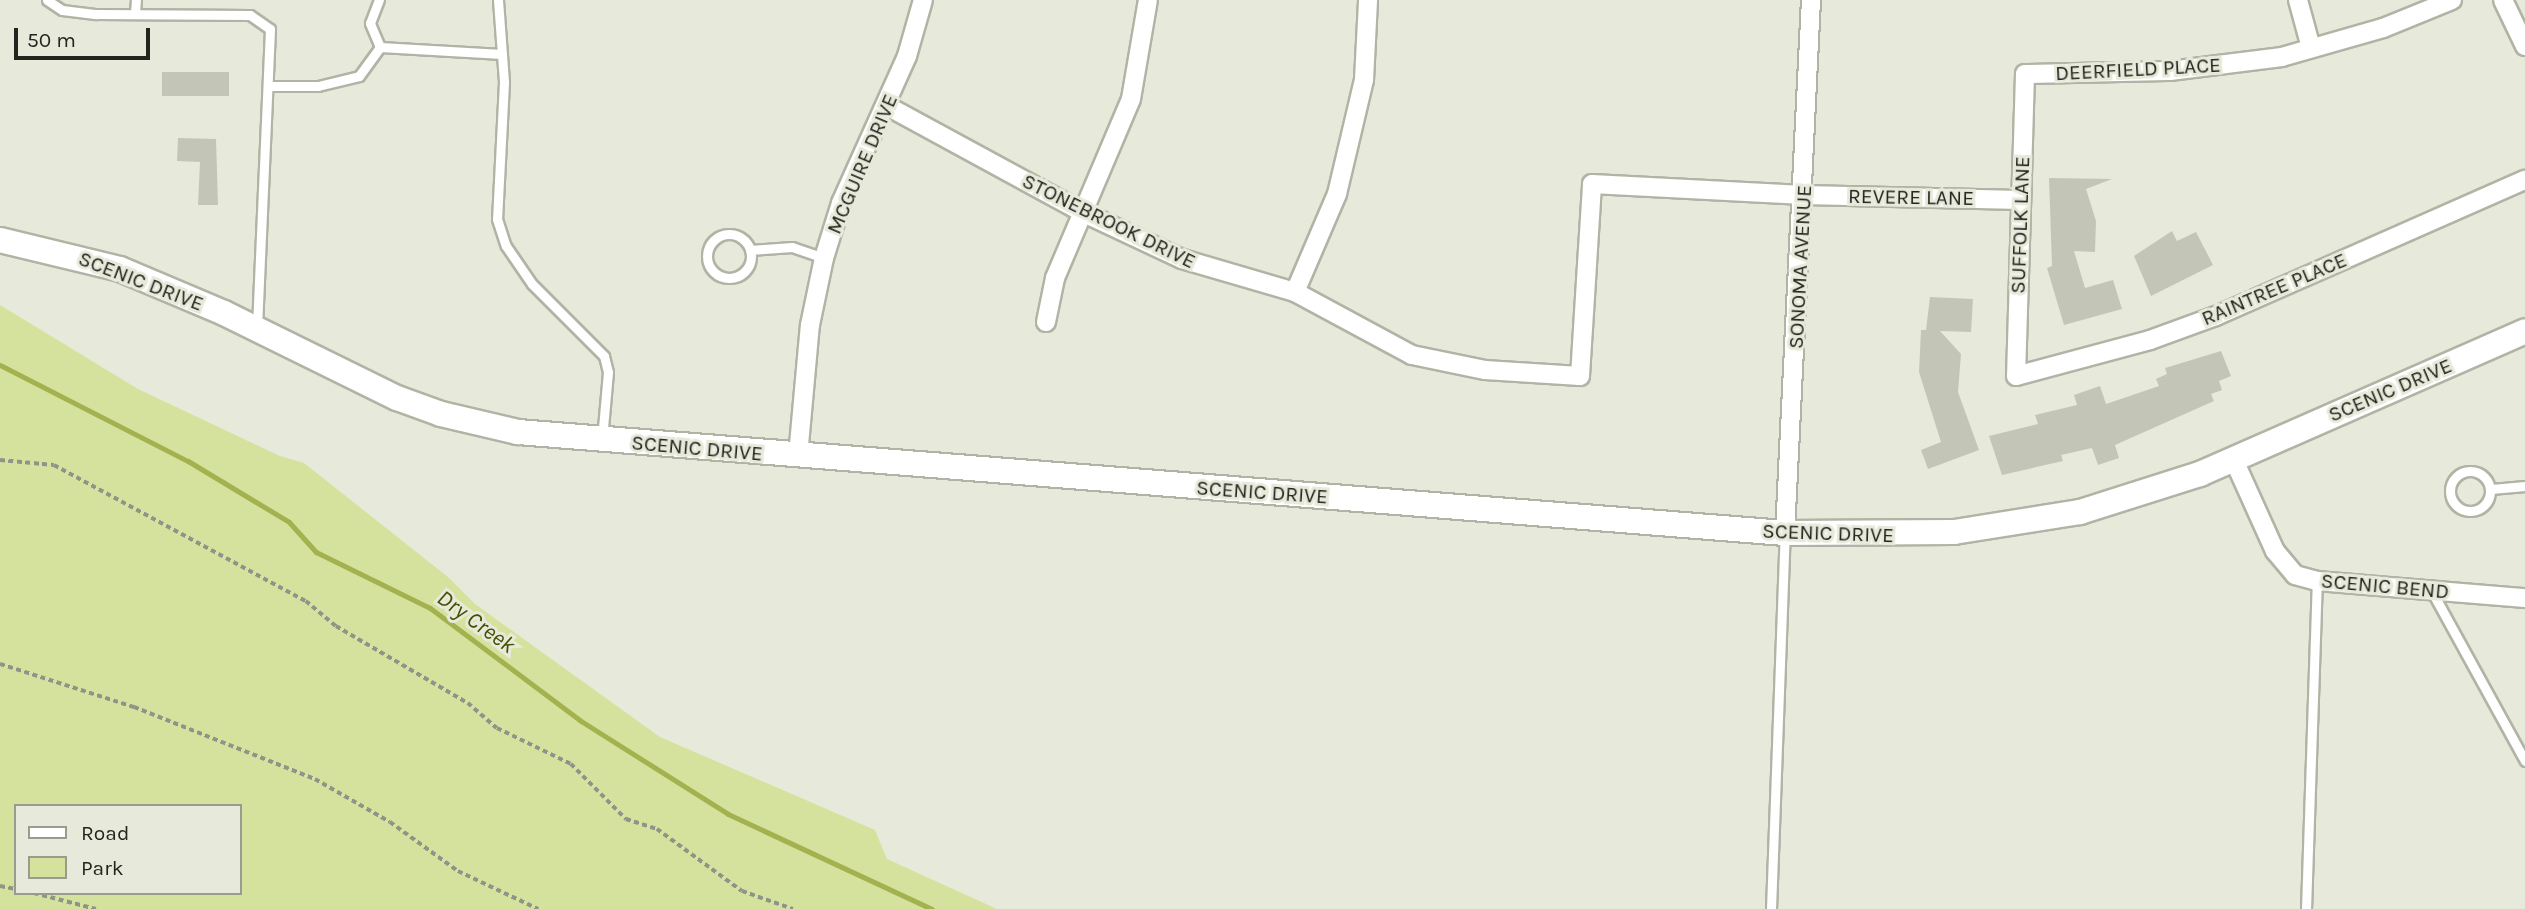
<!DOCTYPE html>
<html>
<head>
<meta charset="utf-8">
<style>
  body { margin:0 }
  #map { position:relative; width:2525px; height:909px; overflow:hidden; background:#e7eada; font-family:Karla,sans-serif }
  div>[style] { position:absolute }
  .green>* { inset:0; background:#d5e29d }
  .stream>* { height:5px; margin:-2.5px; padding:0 2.5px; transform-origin:2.5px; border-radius:2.5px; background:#a3b14f }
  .building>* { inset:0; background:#c3c6b6; transform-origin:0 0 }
  .path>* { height:3.5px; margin-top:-1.75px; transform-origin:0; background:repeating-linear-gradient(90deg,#909387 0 5px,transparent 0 8.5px) }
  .roads { filter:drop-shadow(2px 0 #b1b4a5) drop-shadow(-2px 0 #b1b4a5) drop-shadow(0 2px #b1b4a5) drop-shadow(0 -2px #b1b4a5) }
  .service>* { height:9px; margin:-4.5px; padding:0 4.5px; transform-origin:4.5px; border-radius:4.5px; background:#fff }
  .service>.ring { margin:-4.5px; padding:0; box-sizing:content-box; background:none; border:9px solid #fff; border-radius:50% }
  .minor>* { height:18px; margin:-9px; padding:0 9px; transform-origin:9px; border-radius:9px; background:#fff }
  .secondary>* { height:24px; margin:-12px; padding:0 12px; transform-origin:12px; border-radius:12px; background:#fff }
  span { translate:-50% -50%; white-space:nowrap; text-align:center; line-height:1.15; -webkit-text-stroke:6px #e7eada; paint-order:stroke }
  .street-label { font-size:21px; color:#23241e }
  .water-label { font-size:23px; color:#464e00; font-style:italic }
  .legend { position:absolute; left:14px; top:804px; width:228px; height:91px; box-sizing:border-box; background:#e7eada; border:2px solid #999b8f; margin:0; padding:9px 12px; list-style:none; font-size:21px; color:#23241e }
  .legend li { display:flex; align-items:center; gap:14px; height:35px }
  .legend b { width:35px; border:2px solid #999b8f }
  .scale { position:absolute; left:14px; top:28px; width:136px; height:32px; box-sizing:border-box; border:4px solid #23241e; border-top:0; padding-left:9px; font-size:21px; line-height:24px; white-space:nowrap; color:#23241e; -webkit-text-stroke:5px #e7eada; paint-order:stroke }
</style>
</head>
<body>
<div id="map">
  <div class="green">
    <i style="clip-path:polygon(evenodd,0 305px,138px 389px,280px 456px,304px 463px,448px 577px,475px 604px,660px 737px,875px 830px,887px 859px,997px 909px,0 909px,0 305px,16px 806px,240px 806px,240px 893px,16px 893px,16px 806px)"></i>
  </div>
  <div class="stream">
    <i style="left:0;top:365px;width:211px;rotate:27.1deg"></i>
    <i style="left:188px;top:461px;width:118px;rotate:31.1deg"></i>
    <i style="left:289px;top:522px;width:40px;rotate:48deg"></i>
    <i style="left:316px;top:552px;width:127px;rotate:26.2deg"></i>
    <i style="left:430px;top:608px;width:189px;rotate:36.8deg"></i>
    <i style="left:581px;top:721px;width:174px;rotate:32.3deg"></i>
    <i style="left:728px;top:814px;width:225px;rotate:25deg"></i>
  </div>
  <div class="building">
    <i style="left:162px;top:72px;width:67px;height:24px"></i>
    <i style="clip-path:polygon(178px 138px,216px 139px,218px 205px,198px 205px,200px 162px,177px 161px)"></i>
    <i style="clip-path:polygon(2049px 178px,2112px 179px,2086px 189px,2096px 221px,2095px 252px,2074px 251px,2085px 288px,2113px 280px,2122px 309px,2064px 325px,2047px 268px,2052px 266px)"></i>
    <i style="clip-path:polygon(2172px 231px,2177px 241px,2196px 232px,2213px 265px,2151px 296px,2134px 256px)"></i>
    <i style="clip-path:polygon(1930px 297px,1973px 299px,1971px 332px,1940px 331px,1961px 354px,1958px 392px,1979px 450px,1928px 469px,1921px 450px,1941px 442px,1919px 372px,1921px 330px,1926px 330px)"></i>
    <i style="clip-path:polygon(2221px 351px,2231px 376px,2219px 381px,2222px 390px,2211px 394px,2214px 401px,2115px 445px,2119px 458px,2098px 465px,2092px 448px,2061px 455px,2063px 461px,2002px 475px,1989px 436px,2038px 424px,2035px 415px,2077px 405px,2074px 395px,2100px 386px,2106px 404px,2159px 386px,2156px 379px,2167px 374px,2165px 368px)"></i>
  </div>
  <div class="path">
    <i style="left:0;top:460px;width:54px;rotate:5.3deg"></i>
    <i style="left:54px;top:465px;width:286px;rotate:28.4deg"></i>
    <i style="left:306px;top:601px;width:39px;rotate:40deg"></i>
    <i style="left:336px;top:626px;width:153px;rotate:30.3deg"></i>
    <i style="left:468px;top:703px;width:38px;rotate:41deg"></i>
    <i style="left:497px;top:728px;width:82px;rotate:25.9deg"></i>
    <i style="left:571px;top:764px;width:78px;rotate:45deg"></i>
    <i style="left:626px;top:819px;width:33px;rotate:18deg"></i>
    <i style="left:657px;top:829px;width:105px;rotate:36.1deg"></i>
    <i style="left:742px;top:891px;width:54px;rotate:19.4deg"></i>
    <i style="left:0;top:664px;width:141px;rotate:17.8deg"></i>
    <i style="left:134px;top:707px;width:195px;rotate:21.7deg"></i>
    <i style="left:315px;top:779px;width:86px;rotate:29.8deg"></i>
    <i style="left:390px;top:822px;width:84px;rotate:35.8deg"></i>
    <i style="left:458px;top:871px;width:89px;rotate:25.4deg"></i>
    <i style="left:0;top:886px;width:16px;rotate:11deg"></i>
    <i style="left:34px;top:893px;width:64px;rotate:14.5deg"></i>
  </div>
  <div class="roads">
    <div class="service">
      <i style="left:47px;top:0;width:18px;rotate:34deg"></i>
      <i style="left:62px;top:10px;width:35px;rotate:7deg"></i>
      <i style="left:97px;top:14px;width:153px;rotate:0.4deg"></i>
      <i style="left:250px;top:15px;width:24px;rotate:35deg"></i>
      <i style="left:270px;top:29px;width:298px;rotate:92.5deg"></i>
      <i style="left:498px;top:0;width:82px;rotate:85.8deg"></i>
      <i style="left:504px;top:82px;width:137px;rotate:92.9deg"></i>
      <i style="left:497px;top:219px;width:28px;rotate:72deg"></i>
      <i style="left:506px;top:246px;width:46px;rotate:55.6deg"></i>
      <i style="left:532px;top:284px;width:102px;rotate:45deg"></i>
      <i style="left:604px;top:356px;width:16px;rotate:76deg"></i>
      <i style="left:608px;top:372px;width:67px;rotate:95.1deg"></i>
      <i style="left:135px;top:13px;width:13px;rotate:-86deg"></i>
      <i style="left:380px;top:47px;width:122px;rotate:3.3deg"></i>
      <i style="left:268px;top:86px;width:50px"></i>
      <i style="left:318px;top:86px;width:42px;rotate:-13.7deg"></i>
      <i style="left:359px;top:76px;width:36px;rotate:-54deg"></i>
      <i style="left:380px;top:47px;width:26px;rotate:-113deg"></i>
      <i style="left:370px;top:23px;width:25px;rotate:-69deg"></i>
      <i class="ring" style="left:707px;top:234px;width:35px;height:35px"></i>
      <i style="left:750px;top:250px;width:42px;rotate:-4.1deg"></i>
      <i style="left:792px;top:247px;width:34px;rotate:19deg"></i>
      <i class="ring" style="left:2450px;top:471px;width:31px;height:31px"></i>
      <i style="left:2491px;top:489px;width:34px;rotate:-5deg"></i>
      <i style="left:2431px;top:590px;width:195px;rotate:61.2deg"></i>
      <i style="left:1771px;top:909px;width:374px;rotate:-87.9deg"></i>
      <i style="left:2306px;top:909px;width:328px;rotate:-88.1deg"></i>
    </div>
    <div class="minor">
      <i style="left:2298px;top:0;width:50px;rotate:74.8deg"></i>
      <i style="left:2452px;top:0;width:74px;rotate:157.9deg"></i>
      <i style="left:2383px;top:28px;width:105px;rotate:164deg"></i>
      <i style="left:2282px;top:57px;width:113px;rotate:172.9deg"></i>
      <i style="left:2170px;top:71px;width:145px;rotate:178.8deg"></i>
      <i style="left:2025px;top:74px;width:302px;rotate:91.7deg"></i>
      <i style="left:2016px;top:376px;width:139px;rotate:-15deg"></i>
      <i style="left:2150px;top:340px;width:70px;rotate:-20deg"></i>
      <i style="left:2216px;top:316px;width:338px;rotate:-23.8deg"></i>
      <i style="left:2503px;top:0;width:51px;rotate:64.4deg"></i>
      <i style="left:887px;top:106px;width:222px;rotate:28.5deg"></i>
      <i style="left:1082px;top:212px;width:110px;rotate:25.2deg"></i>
      <i style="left:1182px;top:259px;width:118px;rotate:16.3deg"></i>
      <i style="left:1295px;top:292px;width:133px;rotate:28.3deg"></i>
      <i style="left:1412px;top:355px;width:75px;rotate:11.6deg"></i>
      <i style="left:1485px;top:370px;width:95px;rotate:3.6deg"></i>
      <i style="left:1580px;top:376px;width:192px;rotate:-86.4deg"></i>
      <i style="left:1592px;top:184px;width:212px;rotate:3deg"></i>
      <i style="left:1804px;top:195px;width:217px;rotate:1.3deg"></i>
      <i style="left:1295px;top:292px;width:107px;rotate:-66.8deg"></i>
      <i style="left:1337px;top:194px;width:117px;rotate:-76.7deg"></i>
      <i style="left:1364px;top:80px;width:80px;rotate:-87.1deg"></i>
      <i style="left:1046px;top:322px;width:45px;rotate:-78.4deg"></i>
      <i style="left:1055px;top:278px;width:194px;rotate:-67deg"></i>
      <i style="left:1131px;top:99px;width:100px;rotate:-80.3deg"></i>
      <i style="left:798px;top:456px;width:132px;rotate:-84.8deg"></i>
      <i style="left:810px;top:325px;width:68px;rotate:-78.2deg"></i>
      <i style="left:824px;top:258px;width:58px;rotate:-72.8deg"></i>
      <i style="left:841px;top:203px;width:161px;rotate:-65.8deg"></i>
      <i style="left:907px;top:56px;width:58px;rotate:-74.1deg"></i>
      <i style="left:2233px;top:458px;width:102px;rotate:65.7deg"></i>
      <i style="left:2275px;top:551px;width:31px;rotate:50deg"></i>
      <i style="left:2295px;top:575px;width:23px;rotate:15deg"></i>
      <i style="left:2317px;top:581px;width:209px;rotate:4.7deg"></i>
      <i style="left:1785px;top:533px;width:534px;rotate:-87.21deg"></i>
    </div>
    <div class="secondary">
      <i style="left:0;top:240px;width:123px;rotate:13.6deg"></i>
      <i style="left:120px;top:269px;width:113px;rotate:22.9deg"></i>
      <i style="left:224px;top:313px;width:193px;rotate:26.2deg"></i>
      <i style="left:397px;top:398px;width:47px;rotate:20deg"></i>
      <i style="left:441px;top:414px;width:79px;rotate:13.2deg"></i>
      <i style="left:518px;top:432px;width:1271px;rotate:4.56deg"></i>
      <i style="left:1785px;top:533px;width:169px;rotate:-0.3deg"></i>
      <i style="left:1954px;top:532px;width:128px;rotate:-9deg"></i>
      <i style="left:2080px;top:512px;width:126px;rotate:-17.6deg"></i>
      <i style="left:2200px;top:474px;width:355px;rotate:-23.7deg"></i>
    </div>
  </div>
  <div class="street-label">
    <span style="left:2138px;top:69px;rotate:-3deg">DEERFIELD PLACE</span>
    <span style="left:862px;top:164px;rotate:-67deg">MCGUIRE DRIVE</span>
    <span style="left:1911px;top:197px;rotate:1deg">REVERE LANE</span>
    <span style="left:1109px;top:221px;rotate:26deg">STONEBROOK DRIVE</span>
    <span style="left:2020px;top:225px;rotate:-88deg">SUFFOLK LANE</span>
    <span style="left:1800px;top:267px;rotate:-87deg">SONOMA AVENUE</span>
    <span style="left:141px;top:281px;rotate:21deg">SCENIC DRIVE</span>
    <span style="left:2274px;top:289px;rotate:-23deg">RAINTREE PLACE</span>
    <span style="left:2390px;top:390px;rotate:-23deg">SCENIC DRIVE</span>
    <span style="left:697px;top:448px;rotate:5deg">SCENIC DRIVE</span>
    <span style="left:1262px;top:492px;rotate:4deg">SCENIC DRIVE</span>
    <span style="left:1828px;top:533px;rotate:2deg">SCENIC DRIVE</span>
    <span style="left:2385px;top:586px;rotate:5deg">SCENIC BEND</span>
  </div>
  <div class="water-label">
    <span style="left:476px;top:622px;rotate:36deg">Dry Creek</span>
  </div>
  <ul class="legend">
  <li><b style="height:9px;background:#fff"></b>Road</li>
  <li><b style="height:19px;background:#d5e29d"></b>Park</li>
  </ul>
  <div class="scale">50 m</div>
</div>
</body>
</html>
